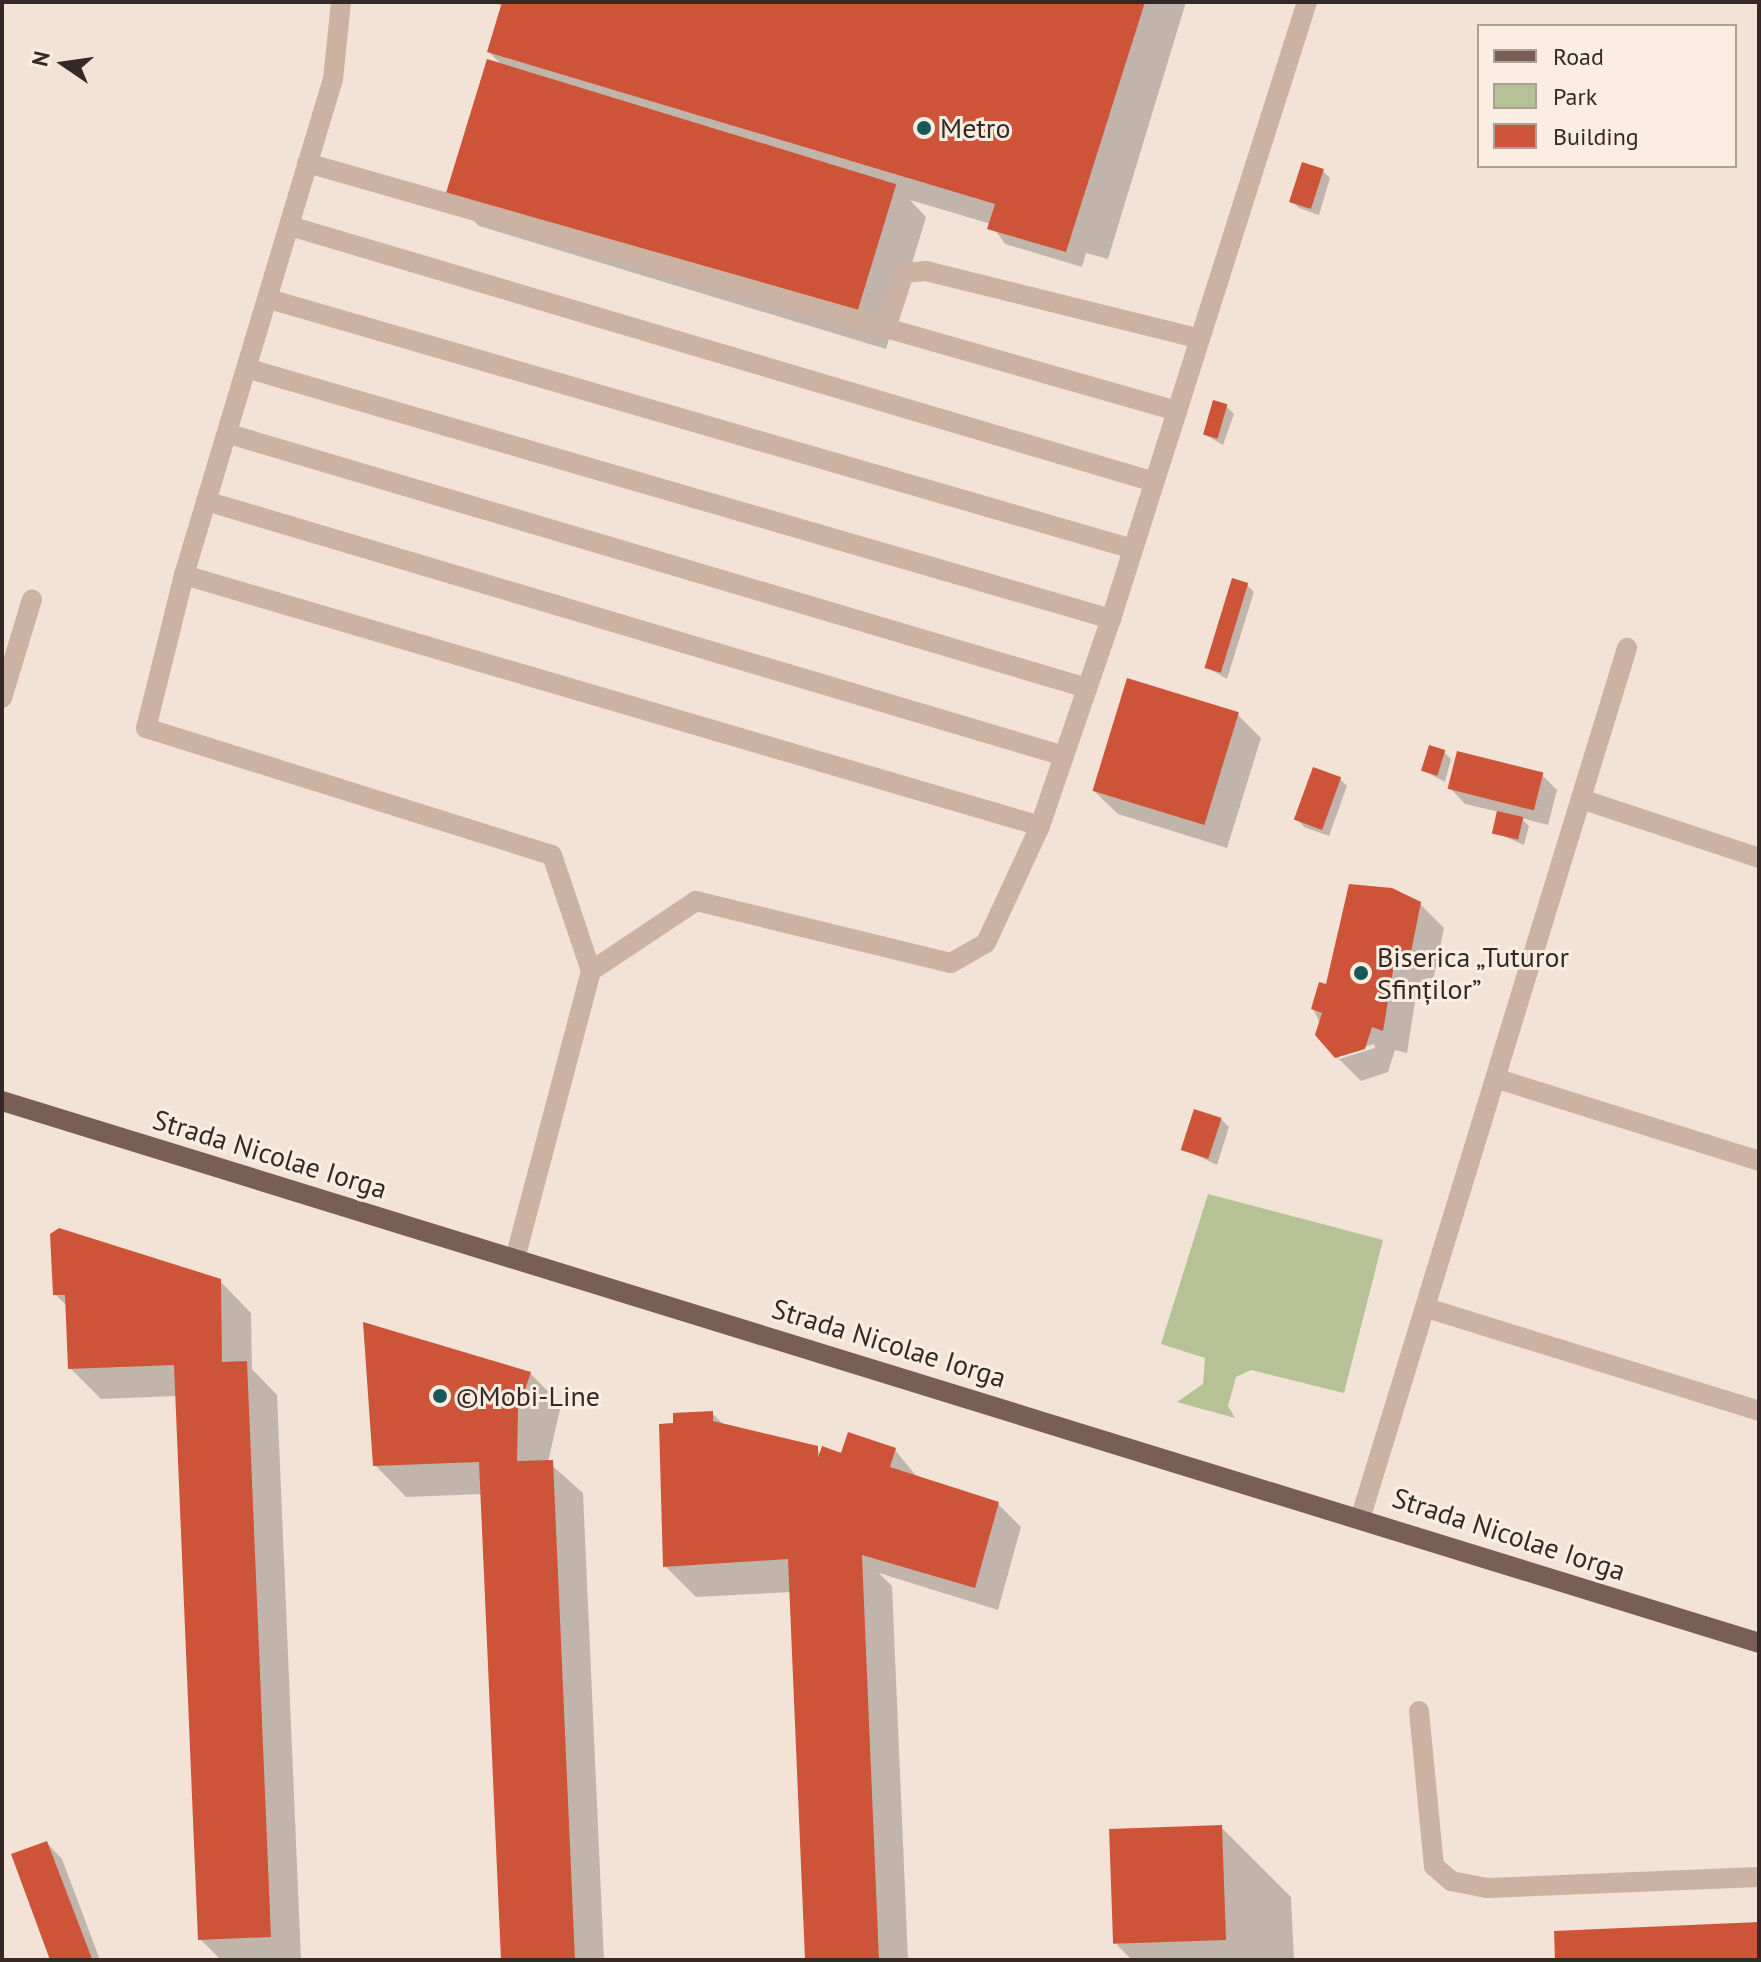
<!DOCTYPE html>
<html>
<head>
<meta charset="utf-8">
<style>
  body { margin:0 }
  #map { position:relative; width:1761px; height:1962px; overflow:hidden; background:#f2e3d6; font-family:"PT Sans",sans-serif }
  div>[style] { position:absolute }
  .green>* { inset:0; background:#b6c296 }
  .shadow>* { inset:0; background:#0003 }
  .building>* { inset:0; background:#ce5439; transform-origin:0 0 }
  .service>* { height:20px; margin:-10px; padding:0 10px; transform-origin:10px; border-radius:10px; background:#cbb2a2 }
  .primary>* { height:20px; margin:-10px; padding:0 10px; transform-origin:10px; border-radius:10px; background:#785e55 }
  .dots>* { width:22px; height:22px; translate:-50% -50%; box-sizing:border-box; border:4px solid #faeee2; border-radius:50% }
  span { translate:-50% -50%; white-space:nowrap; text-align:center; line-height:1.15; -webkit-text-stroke:6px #faeee2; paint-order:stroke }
  .poi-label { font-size:28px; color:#352925 }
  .left { translate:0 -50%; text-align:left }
  .street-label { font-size:28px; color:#352925 }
  .frame { position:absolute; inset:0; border:4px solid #352925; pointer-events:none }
  .legend { position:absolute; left:1477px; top:24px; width:260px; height:144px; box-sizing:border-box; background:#faeee2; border:2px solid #ab9f96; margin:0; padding:10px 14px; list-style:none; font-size:24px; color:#352925 }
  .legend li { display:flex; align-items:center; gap:16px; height:40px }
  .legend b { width:40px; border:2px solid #ab9f96 }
  .north { position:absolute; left:24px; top:24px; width:80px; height:80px; -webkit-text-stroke:6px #faeee2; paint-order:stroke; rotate:283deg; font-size:22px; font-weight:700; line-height:32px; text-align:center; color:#352925 }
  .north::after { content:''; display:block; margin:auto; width:28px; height:36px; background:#352925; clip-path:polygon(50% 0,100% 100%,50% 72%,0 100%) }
</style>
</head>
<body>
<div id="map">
  <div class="green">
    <i style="clip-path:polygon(1208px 1194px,1383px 1240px,1344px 1393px,1251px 1370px,1236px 1377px,1228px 1406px,1235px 1418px,1177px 1402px,1203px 1384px,1205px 1358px,1161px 1344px)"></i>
  </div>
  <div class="shadow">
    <i style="clip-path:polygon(489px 2px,1186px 2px,1108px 259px,1086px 253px,1082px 267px,1005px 244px,991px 224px,910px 200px,926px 217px,886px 349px,479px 226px,448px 194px,504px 67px,489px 52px,503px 6px)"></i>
    <i style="clip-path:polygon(1323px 171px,1330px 178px,1319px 215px,1299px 208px,1292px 201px)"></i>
    <i style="clip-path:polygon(1226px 406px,1234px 414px,1223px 445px,1204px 434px)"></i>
    <i style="clip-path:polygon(1247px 585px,1254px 592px,1227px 679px,1206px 667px)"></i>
    <i style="clip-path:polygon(1237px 714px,1261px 738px,1227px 848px,1118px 814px,1094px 791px)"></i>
    <i style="clip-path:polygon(1444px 752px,1451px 759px,1445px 782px,1424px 771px)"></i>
    <i style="clip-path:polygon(1542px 775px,1557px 790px,1548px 825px,1521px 818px,1529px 826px,1524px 845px,1494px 832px,1499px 812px,1465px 804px,1450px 788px)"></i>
    <i style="clip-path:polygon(1340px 779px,1347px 786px,1329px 836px,1304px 827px,1297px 819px)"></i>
    <i style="clip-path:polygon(evenodd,1420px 904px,1444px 928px,1434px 976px,1417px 989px,1407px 1053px,1395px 1050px,1388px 1072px,1361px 1081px,1337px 1057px,1313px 1009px,1420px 904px,1374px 1044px,1375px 1048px,1339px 1059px,1339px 1055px,1374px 1044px)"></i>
    <i style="clip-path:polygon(1221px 1119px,1229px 1127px,1217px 1165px,1183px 1149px)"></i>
    <i style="clip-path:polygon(220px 1281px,251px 1313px,252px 1369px,277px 1395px,301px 1960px,221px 1960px,200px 1939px,177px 1396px,101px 1399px,70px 1368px,67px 1306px,55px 1294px)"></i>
    <i style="clip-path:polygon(530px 1373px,561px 1405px,548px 1462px,583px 1493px,604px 1960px,504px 1960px,483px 1494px,406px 1497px,375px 1465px)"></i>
    <i style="clip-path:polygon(712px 1413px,724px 1425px,822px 1453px,895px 1450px,918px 1478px,997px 1503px,1021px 1527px,998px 1610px,879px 1573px,892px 1586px,908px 1960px,807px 1960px,792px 1592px,696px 1597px,665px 1566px)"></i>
    <i style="clip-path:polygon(1221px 1827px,1291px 1897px,1294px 1960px,1132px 1960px,1117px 1945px)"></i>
    <i style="clip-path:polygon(47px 1843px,62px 1859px,100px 1960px,52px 1960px)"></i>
  </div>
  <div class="building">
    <i style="clip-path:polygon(502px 2px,1145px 2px,1066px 252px,987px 229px,995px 204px,487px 52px)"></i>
    <i style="left:487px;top:59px;width:428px;height:142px;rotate:17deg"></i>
    <i style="left:1302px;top:162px;width:23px;height:42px;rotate:18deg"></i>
    <i style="left:1213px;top:400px;width:15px;height:36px;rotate:16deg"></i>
    <i style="left:1232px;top:578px;width:17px;height:94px;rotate:17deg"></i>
    <i style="left:1127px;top:678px;width:117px;height:118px;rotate:17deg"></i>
    <i style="left:1429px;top:745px;width:17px;height:27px;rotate:17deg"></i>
    <i style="left:1457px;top:751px;width:89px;height:39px;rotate:14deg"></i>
    <i style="left:1313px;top:767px;width:30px;height:56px;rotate:20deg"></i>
    <i style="left:1497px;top:811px;width:27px;height:23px;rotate:13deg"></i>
    <i style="clip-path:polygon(1349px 884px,1392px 888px,1421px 902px,1411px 952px,1394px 965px,1383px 1031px,1372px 1027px,1365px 1049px,1335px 1058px,1315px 1035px,1322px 1013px,1311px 1009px,1319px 982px,1326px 984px)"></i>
    <i style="left:1194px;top:1109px;width:29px;height:43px;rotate:18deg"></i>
    <i style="clip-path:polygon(59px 1228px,221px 1279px,222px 1362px,247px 1361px,271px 1937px,198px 1940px,174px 1365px,68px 1369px,65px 1295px,53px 1295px,50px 1234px)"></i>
    <i style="clip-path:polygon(363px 1322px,531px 1372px,518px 1410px,517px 1461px,553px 1460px,575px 1960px,501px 1960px,479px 1462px,373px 1466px)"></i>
    <i style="clip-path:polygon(713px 1411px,713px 1421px,818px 1446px,818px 1458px,822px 1446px,841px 1453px,848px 1432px,896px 1448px,890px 1467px,999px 1502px,975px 1588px,862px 1555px,879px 1960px,805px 1960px,788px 1559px,663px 1567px,659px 1424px,673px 1423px,673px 1413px)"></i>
    <i style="left:1222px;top:1825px;width:115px;height:113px;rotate:88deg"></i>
    <i style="clip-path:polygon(47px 1841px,92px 1959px,90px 1960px,50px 1960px,11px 1854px)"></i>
    <i style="clip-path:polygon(1759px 1922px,1759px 1960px,1555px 1960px,1554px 1931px)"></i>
  </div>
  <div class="service">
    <i style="left:341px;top:2px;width:77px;rotate:95.9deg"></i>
    <i style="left:333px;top:79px;width:518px;rotate:106.72deg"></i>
    <i style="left:184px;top:575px;width:158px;rotate:103.9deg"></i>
    <i style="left:146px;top:728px;width:425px;rotate:17.4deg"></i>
    <i style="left:552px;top:855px;width:122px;rotate:71.4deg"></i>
    <i style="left:591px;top:971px;width:298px;rotate:104.8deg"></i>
    <i style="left:307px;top:163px;width:905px;rotate:15.91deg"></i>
    <i style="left:290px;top:226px;width:901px;rotate:16.5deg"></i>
    <i style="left:269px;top:299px;width:899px;rotate:16.14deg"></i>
    <i style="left:886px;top:328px;width:58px;rotate:-71.9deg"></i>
    <i style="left:904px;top:273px;width:22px;rotate:-5deg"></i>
    <i style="left:926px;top:271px;width:282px;rotate:13.9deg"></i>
    <i style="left:249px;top:369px;width:898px;rotate:16.17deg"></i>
    <i style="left:229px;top:434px;width:895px;rotate:16.49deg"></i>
    <i style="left:206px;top:501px;width:895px;rotate:16.55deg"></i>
    <i style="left:184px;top:575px;width:892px;rotate:16.34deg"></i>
    <i style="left:2px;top:698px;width:103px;rotate:-73.1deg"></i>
    <i style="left:1581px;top:799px;width:188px;rotate:18.3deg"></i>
    <i style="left:591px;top:971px;width:126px;rotate:-33.7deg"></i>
    <i style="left:696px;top:901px;width:262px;rotate:13.7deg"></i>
    <i style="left:951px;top:963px;width:40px;rotate:-29.7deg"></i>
    <i style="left:986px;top:943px;width:129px;rotate:-65.2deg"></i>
    <i style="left:1040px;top:826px;width:219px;rotate:-71.1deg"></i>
    <i style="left:1111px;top:619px;width:647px;rotate:-72.38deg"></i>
    <i style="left:1498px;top:1079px;width:274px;rotate:17.4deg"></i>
    <i style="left:1430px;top:1309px;width:344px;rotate:17.2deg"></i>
    <i style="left:1361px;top:1516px;width:908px;rotate:-72.96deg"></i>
    <i style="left:1419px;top:1711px;width:156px;rotate:84.5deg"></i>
    <i style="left:1434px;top:1866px;width:23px;rotate:41deg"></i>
    <i style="left:1451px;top:1881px;width:37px;rotate:11deg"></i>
    <i style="left:1487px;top:1888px;width:272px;rotate:-2.3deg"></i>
  </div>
  <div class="primary">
    <i style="left:2px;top:1101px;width:1839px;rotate:17.14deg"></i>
  </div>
  <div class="dots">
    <i style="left:924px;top:128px;background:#185858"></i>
    <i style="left:1361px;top:973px;background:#185858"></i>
    <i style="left:440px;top:1396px;background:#185858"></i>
  </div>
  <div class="poi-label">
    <span class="left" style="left:940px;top:128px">Metro</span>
    <span class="left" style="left:1377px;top:973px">Biserica „Tuturor<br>Sfinților”</span>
    <span class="left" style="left:456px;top:1396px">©Mobi-Line</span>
  </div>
  <div class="street-label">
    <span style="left:270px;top:1154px;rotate:17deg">Strada Nicolae Iorga</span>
    <span style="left:889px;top:1343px;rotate:17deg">Strada Nicolae Iorga</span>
    <span style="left:1509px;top:1534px;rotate:18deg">Strada Nicolae Iorga</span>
  </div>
  <div class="frame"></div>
  <ul class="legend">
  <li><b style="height:10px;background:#785e55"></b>Road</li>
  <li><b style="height:22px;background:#b6c296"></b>Park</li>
  <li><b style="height:22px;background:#ce5439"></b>Building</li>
  </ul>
  <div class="north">N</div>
</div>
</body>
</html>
